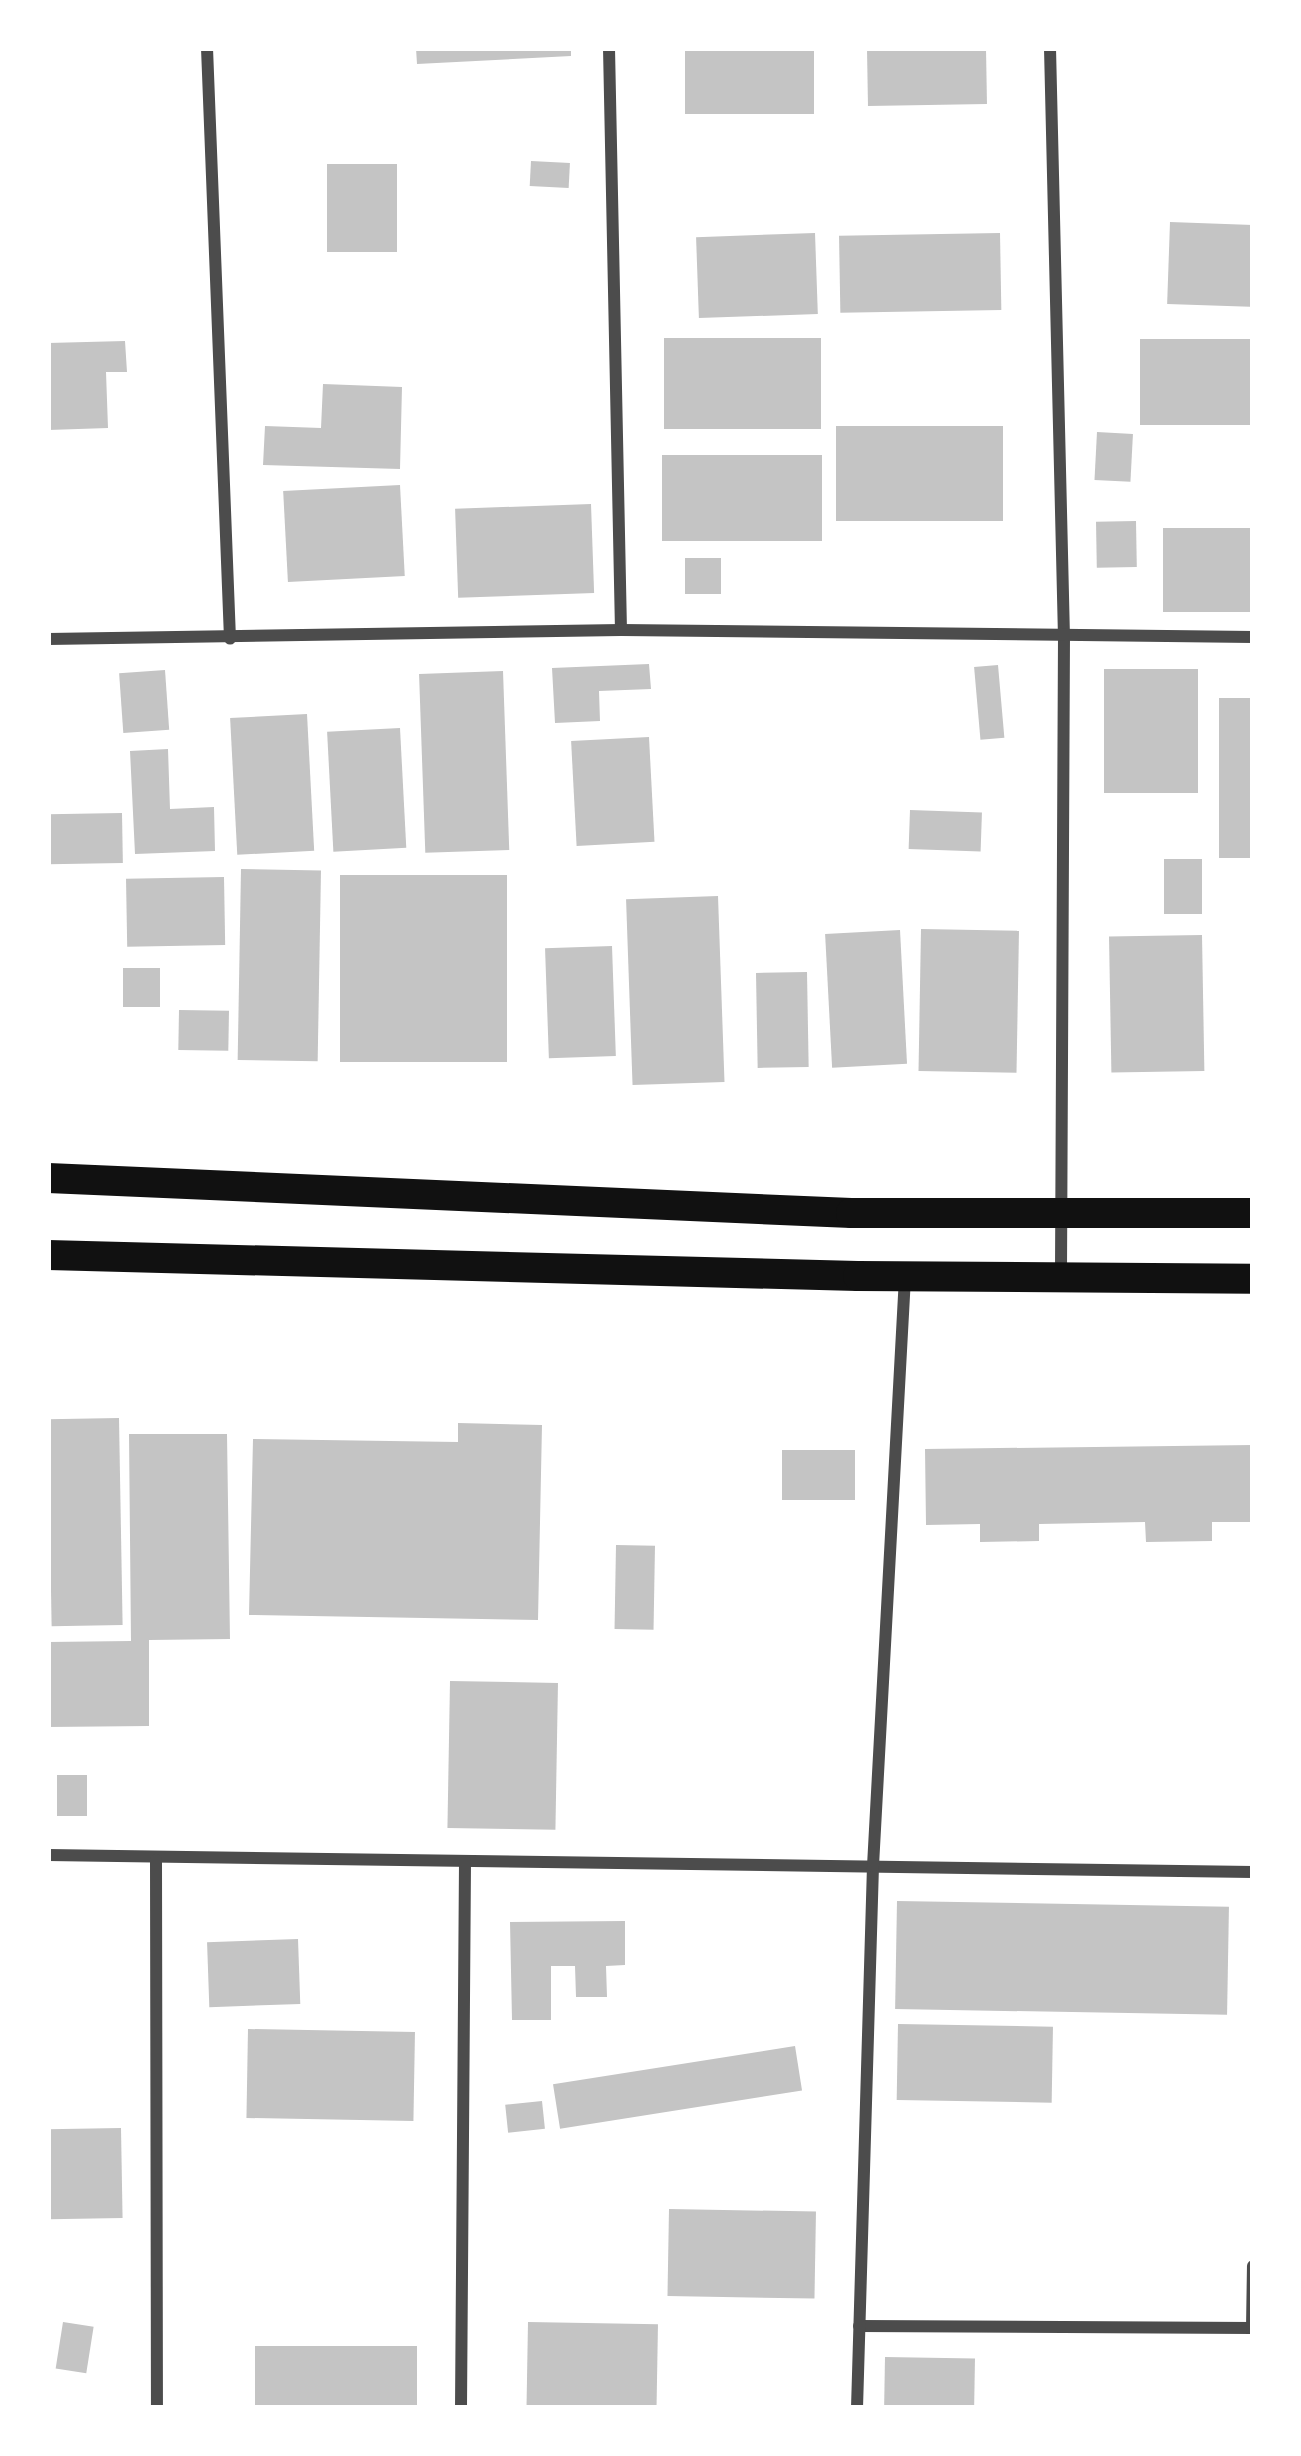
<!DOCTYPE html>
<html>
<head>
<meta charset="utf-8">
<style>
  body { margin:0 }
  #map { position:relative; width:1301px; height:2456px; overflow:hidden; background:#fff; font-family:Karla,sans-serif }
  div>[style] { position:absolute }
  .building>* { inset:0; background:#c4c4c4; transform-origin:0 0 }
  .minor>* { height:12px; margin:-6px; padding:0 6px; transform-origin:6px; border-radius:6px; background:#4c4c4c }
  .primary>* { height:30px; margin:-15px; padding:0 15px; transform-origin:15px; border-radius:15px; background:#111 }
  span { translate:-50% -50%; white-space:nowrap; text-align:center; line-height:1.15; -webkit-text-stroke:10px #fff; paint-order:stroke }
  .frame { position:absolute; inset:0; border:51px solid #fff; pointer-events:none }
</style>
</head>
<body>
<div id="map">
  <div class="building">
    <i style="clip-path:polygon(416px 48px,571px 48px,571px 56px,417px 64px)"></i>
    <i style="left:685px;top:48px;width:129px;height:66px"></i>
    <i style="left:986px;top:48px;width:56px;height:119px;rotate:89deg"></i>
    <i style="left:531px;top:161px;width:39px;height:25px;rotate:3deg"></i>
    <i style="left:397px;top:164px;width:88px;height:70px;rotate:90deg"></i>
    <i style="left:1170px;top:222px;width:83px;height:82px;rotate:2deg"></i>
    <i style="left:815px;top:233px;width:81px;height:119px;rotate:88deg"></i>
    <i style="left:1000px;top:233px;width:77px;height:161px;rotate:89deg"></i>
    <i style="left:821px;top:338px;width:91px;height:157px;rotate:90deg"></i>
    <i style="left:1140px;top:339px;width:113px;height:86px"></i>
    <i style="clip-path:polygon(125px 341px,127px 372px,106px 372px,108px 428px,48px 430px,48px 343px)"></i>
    <i style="clip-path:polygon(323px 384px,402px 387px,400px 469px,263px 465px,265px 426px,321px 428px)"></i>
    <i style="left:836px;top:426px;width:167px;height:95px"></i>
    <i style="left:1097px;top:432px;width:36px;height:48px;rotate:3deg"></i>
    <i style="left:822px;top:455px;width:86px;height:160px;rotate:90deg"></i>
    <i style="left:400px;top:485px;width:91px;height:117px;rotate:87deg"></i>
    <i style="left:591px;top:504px;width:89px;height:136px;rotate:88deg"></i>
    <i style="left:1136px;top:521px;width:46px;height:40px;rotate:89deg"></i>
    <i style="left:1163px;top:528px;width:90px;height:84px"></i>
    <i style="left:721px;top:558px;width:36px;height:36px;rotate:90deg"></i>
    <i style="clip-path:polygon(649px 664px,651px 689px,599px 691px,600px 721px,555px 723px,552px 668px)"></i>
    <i style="left:998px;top:665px;width:73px;height:24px;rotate:85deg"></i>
    <i style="left:1104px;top:669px;width:94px;height:124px"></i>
    <i style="left:165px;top:670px;width:60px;height:46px;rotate:86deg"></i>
    <i style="left:503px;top:671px;width:179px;height:84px;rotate:88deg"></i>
    <i style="left:1219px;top:698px;width:34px;height:160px"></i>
    <i style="left:307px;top:714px;width:137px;height:77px;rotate:87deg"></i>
    <i style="left:400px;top:728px;width:120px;height:73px;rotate:87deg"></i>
    <i style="left:649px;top:737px;width:105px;height:78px;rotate:87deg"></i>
    <i style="clip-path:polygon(168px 749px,170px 809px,214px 807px,215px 851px,135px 854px,130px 751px)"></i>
    <i style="left:910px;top:810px;width:72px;height:39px;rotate:2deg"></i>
    <i style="left:122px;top:813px;width:50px;height:74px;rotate:89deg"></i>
    <i style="left:1202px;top:859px;width:55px;height:38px;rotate:90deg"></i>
    <i style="left:241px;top:869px;width:80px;height:191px;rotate:1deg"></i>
    <i style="left:507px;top:875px;width:187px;height:167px;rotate:90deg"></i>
    <i style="left:224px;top:877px;width:68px;height:98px;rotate:89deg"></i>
    <i style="left:718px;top:896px;width:186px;height:92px;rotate:88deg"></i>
    <i style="left:921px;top:929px;width:98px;height:142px;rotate:1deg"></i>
    <i style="left:900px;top:930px;width:134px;height:75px;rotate:87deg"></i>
    <i style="left:1202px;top:935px;width:136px;height:93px;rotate:89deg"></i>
    <i style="left:612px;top:946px;width:110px;height:67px;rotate:88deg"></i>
    <i style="left:123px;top:968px;width:37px;height:39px"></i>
    <i style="left:807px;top:972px;width:95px;height:51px;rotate:89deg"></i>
    <i style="left:179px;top:1010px;width:50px;height:40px;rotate:1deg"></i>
    <i style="left:119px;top:1418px;width:207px;height:71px;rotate:89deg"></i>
    <i style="clip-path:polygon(458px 1423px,542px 1425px,538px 1620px,249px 1615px,253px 1439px,458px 1442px)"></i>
    <i style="clip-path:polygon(129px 1434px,227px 1434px,230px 1639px,149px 1640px,149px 1726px,48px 1727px,48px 1642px,131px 1641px)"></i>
    <i style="clip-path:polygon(1253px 1445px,1253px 1522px,1212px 1522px,1212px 1541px,1146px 1542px,1145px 1522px,1039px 1524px,1039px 1541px,980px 1542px,980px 1524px,926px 1525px,925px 1449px)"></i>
    <i style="left:782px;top:1450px;width:73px;height:50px"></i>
    <i style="left:616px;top:1545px;width:39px;height:84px;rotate:1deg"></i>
    <i style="left:450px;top:1681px;width:108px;height:147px;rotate:1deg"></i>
    <i style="left:87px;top:1775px;width:41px;height:30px;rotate:90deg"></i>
    <i style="left:897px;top:1901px;width:332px;height:108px;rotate:1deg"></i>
    <i style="clip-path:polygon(625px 1921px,625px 1965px,606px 1966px,607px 1997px,576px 1997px,575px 1966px,551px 1966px,551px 2020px,512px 2020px,510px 1922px)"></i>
    <i style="left:298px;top:1939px;width:65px;height:91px;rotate:88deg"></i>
    <i style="left:898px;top:2024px;width:155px;height:76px;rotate:1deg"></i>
    <i style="left:248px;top:2029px;width:167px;height:89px;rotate:1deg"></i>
    <i style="left:795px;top:2046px;width:45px;height:245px;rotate:81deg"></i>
    <i style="left:542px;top:2101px;width:28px;height:37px;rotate:84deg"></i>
    <i style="left:121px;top:2128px;width:90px;height:73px;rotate:89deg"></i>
    <i style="left:669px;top:2209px;width:147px;height:87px;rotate:1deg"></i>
    <i style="left:63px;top:2322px;width:31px;height:47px;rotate:9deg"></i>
    <i style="left:528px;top:2322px;width:130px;height:86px;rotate:1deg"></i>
    <i style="left:417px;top:2346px;width:62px;height:162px;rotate:90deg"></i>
    <i style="left:885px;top:2357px;width:90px;height:51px;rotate:1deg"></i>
  </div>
  <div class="minor">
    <i style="left:207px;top:48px;width:591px;rotate:87.77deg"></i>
    <i style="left:609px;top:48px;width:582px;rotate:88.82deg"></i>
    <i style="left:1050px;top:48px;width:588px;rotate:88.64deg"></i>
    <i style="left:1064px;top:636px;width:641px;rotate:90.27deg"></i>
    <i style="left:48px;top:639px;width:573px;rotate:-0.9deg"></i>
    <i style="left:621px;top:630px;width:632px;rotate:0.63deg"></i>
    <i style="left:48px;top:1855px;width:1205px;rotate:0.81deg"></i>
    <i style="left:156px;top:1860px;width:548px;rotate:89.9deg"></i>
    <i style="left:859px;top:2326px;width:394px;rotate:0.3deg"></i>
    <i style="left:1252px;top:2328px;width:62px;rotate:-89.1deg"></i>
    <i style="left:461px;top:2408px;width:546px;rotate:-89.58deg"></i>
    <i style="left:857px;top:2408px;width:542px;rotate:-88.31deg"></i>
    <i style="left:873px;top:1866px;width:590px;rotate:-86.89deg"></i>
  </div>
  <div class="primary">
    <i style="left:48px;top:1178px;width:804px;rotate:2.5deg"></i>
    <i style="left:851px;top:1213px;width:402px"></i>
    <i style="left:48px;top:1255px;width:810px;rotate:1.49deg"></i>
    <i style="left:858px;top:1276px;width:395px;rotate:0.4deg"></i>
  </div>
  <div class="frame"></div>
</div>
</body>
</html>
